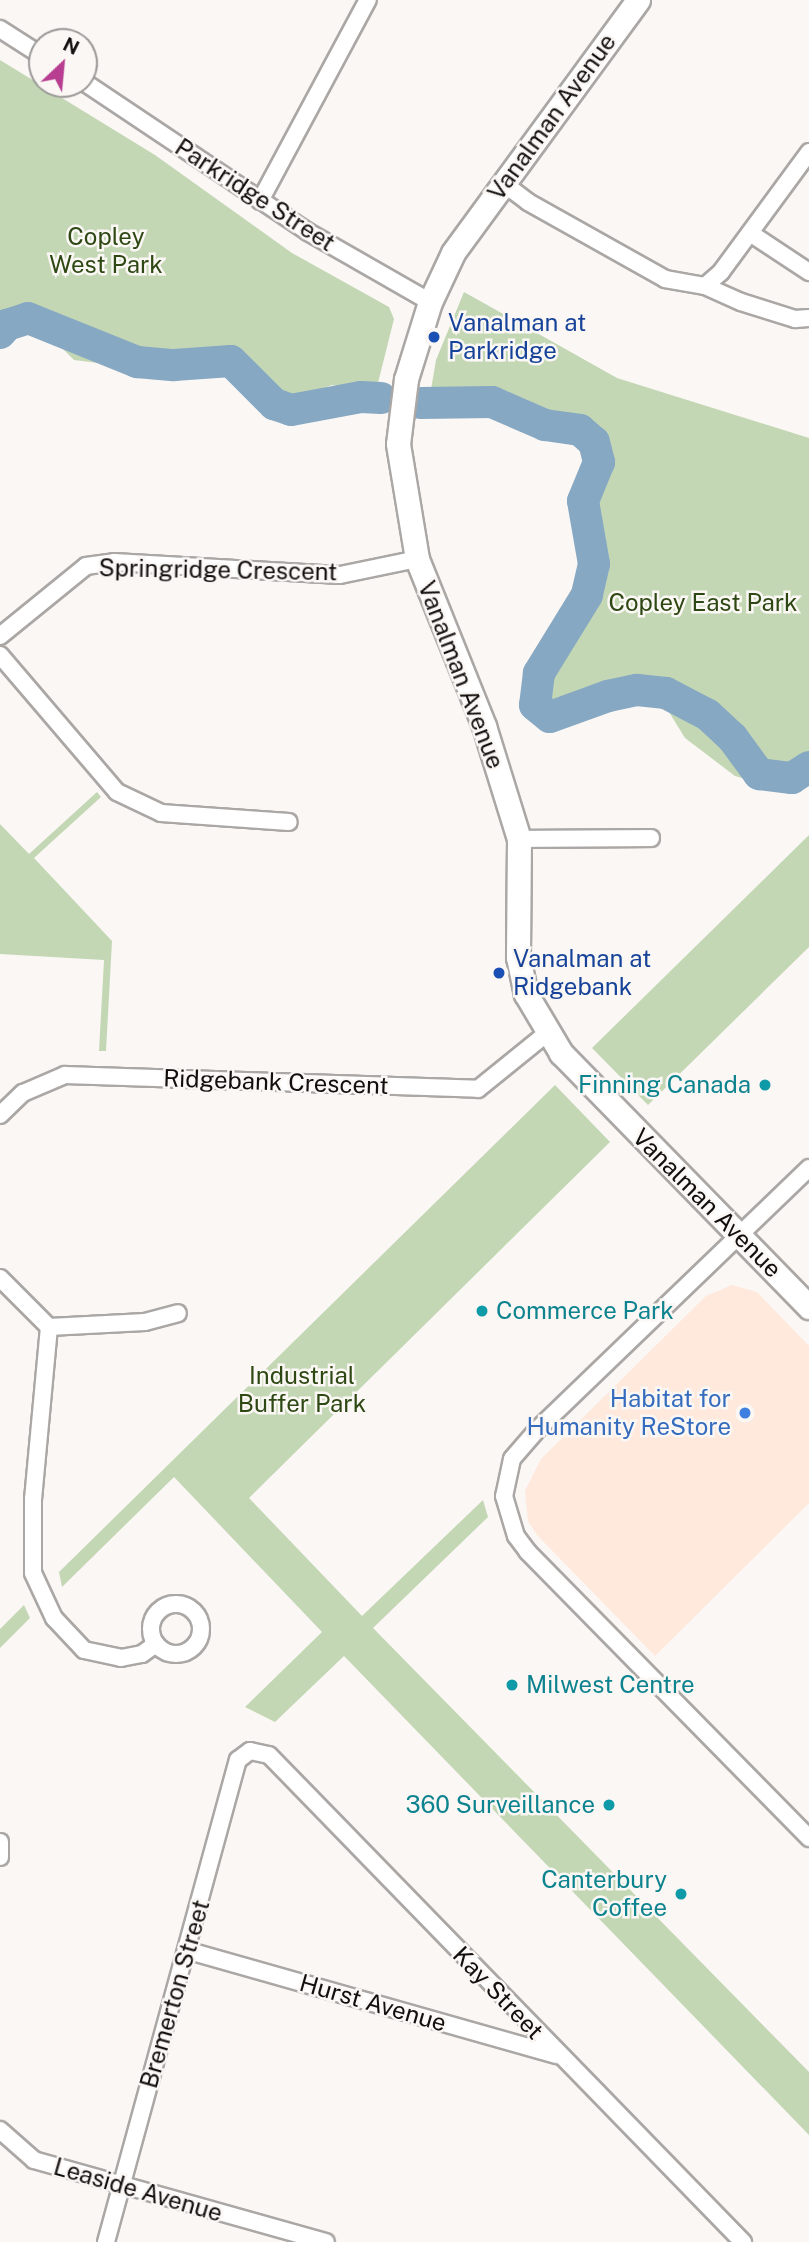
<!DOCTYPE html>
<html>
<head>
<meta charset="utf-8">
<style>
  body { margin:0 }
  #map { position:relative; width:809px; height:2242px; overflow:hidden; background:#faf7f4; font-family:"Public Sans",sans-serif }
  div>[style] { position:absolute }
  .commercial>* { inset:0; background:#ffe8dc }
  .green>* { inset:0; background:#c4d7b5 }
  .river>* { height:32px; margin:-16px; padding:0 16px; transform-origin:16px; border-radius:16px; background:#86a8c3 }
  .roads { filter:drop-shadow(2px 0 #aaa7a5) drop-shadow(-2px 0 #aaa7a5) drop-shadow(0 2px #aaa7a5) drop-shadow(0 -2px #aaa7a5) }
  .street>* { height:16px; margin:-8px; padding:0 8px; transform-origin:8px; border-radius:8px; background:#fff }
  .street>.ring { margin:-8px; padding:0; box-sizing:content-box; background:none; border:16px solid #fff; border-radius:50% }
  .secondary>* { height:23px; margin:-11.5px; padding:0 11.5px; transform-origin:11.5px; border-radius:11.5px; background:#fff }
  .dots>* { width:19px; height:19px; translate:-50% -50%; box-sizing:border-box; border:4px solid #faf7f4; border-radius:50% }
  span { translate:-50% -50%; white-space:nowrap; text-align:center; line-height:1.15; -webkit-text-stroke:5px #faf7f4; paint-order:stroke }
  .street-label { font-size:24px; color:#100f0e }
  .park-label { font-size:24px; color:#2e4813 }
  .transit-label { font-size:24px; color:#164399 }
  .left { translate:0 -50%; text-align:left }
  .culture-label { font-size:24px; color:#0d838f }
  .right { translate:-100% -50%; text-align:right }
  .shop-label { font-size:24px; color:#366cbe }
  .north { position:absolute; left:28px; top:28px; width:70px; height:70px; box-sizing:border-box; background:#faf7f4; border:2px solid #9c9a98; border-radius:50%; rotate:26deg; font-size:19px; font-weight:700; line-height:28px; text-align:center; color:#100f0e }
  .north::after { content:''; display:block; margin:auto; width:24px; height:32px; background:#b73e91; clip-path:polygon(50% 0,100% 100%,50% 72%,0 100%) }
</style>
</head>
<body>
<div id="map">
  <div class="commercial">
    <i style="clip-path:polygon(732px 1285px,757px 1292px,809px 1346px,809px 1503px,655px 1656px,537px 1535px,528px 1521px,525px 1491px,541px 1459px,706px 1296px)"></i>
  </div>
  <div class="green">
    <i style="clip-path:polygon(0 60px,155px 155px,292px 253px,389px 307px,394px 319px,376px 391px,332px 385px,286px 402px,269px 394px,247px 364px,235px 358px,170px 372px,74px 360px,60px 346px,28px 331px,12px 331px,0 346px)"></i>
    <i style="clip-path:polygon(464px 292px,617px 378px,809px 438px,809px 775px,782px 790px,735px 776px,685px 738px,664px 704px,629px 702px,568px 714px,550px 702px,551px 693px,541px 686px,541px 679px,553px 653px,584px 617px,599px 577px,599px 536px,591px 512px,599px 469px,585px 445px,547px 433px,508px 410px,427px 413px,436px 360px)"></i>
    <i style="clip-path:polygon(97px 792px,101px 797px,34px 858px,112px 941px,106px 1051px,99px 1051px,104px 960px,0 954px,0 824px,29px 854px)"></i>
    <i style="clip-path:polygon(809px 835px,809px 947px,648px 1105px,592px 1048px)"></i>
    <i style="clip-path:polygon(555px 1085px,610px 1142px,249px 1498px,362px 1616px,483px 1500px,488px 1517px,373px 1628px,809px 2072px,809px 2135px,344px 1656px,275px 1722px,245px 1707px,322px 1632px,174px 1477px,62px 1587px,59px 1572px)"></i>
    <i style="clip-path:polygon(24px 1605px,30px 1618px,0 1648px,0 1629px)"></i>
  </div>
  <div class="river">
    <i style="left:0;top:333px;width:11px;rotate:-49deg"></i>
    <i style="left:7px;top:325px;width:22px;rotate:-18deg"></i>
    <i style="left:28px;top:318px;width:118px;rotate:22deg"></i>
    <i style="left:137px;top:362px;width:37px;rotate:5deg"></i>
    <i style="left:174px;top:365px;width:57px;rotate:-4deg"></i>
    <i style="left:231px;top:361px;width:61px;rotate:45deg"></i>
    <i style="left:274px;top:404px;width:18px;rotate:19deg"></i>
    <i style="left:291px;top:410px;width:71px;rotate:-10.5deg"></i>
    <i style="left:361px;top:397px;width:20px;rotate:3deg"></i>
    <i style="left:421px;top:403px;width:71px;rotate:-0.8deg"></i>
    <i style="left:492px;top:402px;width:58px;rotate:23.5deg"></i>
    <i style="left:545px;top:425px;width:35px;rotate:8deg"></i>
    <i style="left:580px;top:430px;width:18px;rotate:41deg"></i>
    <i style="left:594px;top:442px;width:21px;rotate:76deg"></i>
    <i style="left:599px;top:462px;width:42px;rotate:112.3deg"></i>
    <i style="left:583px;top:501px;width:64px;rotate:80.1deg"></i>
    <i style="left:594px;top:564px;width:32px;rotate:103deg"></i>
    <i style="left:587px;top:595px;width:92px;rotate:121.6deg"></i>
    <i style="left:539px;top:673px;width:32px;rotate:97deg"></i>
    <i style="left:535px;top:705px;width:19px;rotate:39deg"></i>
    <i style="left:550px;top:717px;width:62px;rotate:-19.9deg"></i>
    <i style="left:608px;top:696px;width:30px;rotate:-12deg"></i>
    <i style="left:637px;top:690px;width:29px;rotate:6deg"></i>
    <i style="left:666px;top:693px;width:47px;rotate:27.6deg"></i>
    <i style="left:708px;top:715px;width:33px;rotate:43deg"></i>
    <i style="left:732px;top:737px;width:46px;rotate:53.9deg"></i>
    <i style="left:759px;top:774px;width:33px;rotate:7deg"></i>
    <i style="left:792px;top:778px;width:20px;rotate:-33deg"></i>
  </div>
  <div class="roads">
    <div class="street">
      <i style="left:0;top:29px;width:50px;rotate:32.7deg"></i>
      <i style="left:84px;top:82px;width:270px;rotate:33.8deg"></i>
      <i style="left:308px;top:232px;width:141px;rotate:29.8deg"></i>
      <i style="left:503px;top:183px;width:31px;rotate:37deg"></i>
      <i style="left:528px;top:202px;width:157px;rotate:29.3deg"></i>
      <i style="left:665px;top:279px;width:41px;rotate:9.9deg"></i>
      <i style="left:705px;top:286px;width:21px;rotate:-41deg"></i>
      <i style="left:721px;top:272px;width:149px;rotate:-53.7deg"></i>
      <i style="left:260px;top:201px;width:228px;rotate:-61.8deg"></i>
      <i style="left:750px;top:233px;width:71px;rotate:33.5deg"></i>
      <i style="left:705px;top:286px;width:39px;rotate:24deg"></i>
      <i style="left:741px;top:302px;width:57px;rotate:17.5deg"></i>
      <i style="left:795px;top:319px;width:14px;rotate:-4deg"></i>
      <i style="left:0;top:636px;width:111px;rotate:-39.1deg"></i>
      <i style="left:86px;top:566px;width:28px;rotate:-8deg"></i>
      <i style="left:114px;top:562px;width:226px;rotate:3.3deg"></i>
      <i style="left:340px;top:575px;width:79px;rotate:-11.7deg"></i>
      <i style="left:0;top:655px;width:180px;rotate:49.5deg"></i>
      <i style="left:117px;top:792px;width:49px;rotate:25.5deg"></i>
      <i style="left:161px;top:813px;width:128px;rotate:4deg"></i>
      <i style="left:519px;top:839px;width:132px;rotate:-0.4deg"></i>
      <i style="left:0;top:1115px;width:32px;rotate:-44deg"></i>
      <i style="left:23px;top:1093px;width:46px;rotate:-23.2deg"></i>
      <i style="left:65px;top:1075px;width:413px;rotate:1.9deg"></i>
      <i style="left:478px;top:1089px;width:87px;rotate:-39deg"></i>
      <i style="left:809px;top:1168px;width:378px;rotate:136.1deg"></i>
      <i style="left:537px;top:1430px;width:38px;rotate:131deg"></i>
      <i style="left:512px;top:1459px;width:38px;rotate:102deg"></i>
      <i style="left:504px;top:1496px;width:42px;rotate:73.3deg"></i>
      <i style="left:516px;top:1536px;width:20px;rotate:53deg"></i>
      <i style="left:528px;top:1552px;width:401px;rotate:45.5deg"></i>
      <i style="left:0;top:1278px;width:69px;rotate:45deg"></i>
      <i style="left:49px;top:1327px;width:173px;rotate:95.3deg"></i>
      <i style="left:33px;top:1499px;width:74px;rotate:90deg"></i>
      <i style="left:33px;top:1573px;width:50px;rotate:65deg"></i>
      <i style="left:54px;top:1618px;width:44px;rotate:46.8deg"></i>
      <i style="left:84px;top:1650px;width:38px;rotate:12deg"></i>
      <i style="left:121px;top:1658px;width:21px;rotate:-11deg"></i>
      <i style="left:142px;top:1654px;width:17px;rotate:-36deg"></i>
      <i style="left:49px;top:1327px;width:96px;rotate:-3deg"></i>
      <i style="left:145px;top:1322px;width:34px;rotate:-15deg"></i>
      <i class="ring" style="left:151px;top:1604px;width:34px;height:34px"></i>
      <i style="left:0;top:1842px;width:15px;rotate:90deg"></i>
      <i style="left:189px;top:1951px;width:382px;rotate:15.8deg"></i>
      <i style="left:0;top:2130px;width:45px;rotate:41.4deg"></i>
      <i style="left:34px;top:2160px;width:303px;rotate:15.7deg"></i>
      <i style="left:106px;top:2242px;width:500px;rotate:-74.7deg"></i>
      <i style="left:238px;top:1760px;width:15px;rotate:-37deg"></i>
      <i style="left:250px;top:1751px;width:19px;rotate:12deg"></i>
      <i style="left:269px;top:1755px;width:680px;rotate:45.78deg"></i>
    </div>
    <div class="secondary">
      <i style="left:638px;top:0;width:313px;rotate:126.2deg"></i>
      <i style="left:453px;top:253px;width:54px;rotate:115.1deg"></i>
      <i style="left:430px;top:302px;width:81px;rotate:107.3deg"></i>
      <i style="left:406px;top:379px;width:65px;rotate:97deg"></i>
      <i style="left:398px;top:444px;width:117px;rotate:80.6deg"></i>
      <i style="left:417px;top:559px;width:180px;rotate:68.1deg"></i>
      <i style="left:484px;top:726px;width:118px;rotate:72.8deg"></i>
      <i style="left:519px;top:839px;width:118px;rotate:90.5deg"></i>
      <i style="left:518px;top:957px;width:38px;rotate:78deg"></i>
      <i style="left:526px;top:994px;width:69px;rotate:59.3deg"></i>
      <i style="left:561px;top:1053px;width:355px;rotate:45.7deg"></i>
    </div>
  </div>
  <div class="dots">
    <i style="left:434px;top:337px;background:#1a4fb4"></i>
    <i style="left:499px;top:973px;background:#1a4fb4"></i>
    <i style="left:765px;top:1085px;background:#0f9aa8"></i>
    <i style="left:482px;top:1311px;background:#0f9aa8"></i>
    <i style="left:745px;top:1413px;background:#3f7fe0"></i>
    <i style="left:512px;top:1685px;background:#0f9aa8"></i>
    <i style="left:609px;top:1805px;background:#0f9aa8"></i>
    <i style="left:681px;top:1894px;background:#0f9aa8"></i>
  </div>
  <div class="street-label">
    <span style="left:552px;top:117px;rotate:-54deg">Vanalman Avenue</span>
    <span style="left:255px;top:195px;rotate:33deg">Parkridge Street</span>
    <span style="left:218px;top:570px;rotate:1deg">Springridge Crescent</span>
    <span style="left:461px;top:675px;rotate:69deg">Vanalman Avenue</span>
    <span style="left:276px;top:1082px;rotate:2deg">Ridgebank Crescent</span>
    <span style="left:707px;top:1203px;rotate:45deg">Vanalman Avenue</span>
    <span style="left:498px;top:1993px;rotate:46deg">Kay Street</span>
    <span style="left:175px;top:1994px;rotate:-74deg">Bremerton Street</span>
    <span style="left:373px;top:2003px;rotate:16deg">Hurst Avenue</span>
    <span style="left:138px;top:2190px;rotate:16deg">Leaside Avenue</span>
  </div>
  <div class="park-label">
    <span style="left:106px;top:251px">Copley<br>West Park</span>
    <span style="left:703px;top:603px">Copley East Park</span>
    <span style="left:302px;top:1390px">Industrial<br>Buffer Park</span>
  </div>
  <div class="transit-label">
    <span class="left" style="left:448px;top:337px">Vanalman at<br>Parkridge</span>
    <span class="left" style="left:513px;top:973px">Vanalman at<br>Ridgebank</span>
  </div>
  <div class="culture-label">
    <span class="right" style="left:751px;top:1085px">Finning Canada</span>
    <span class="left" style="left:496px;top:1311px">Commerce Park</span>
    <span class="left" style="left:526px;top:1685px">Milwest Centre</span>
    <span class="right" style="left:595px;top:1805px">360 Surveillance</span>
    <span class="right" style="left:667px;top:1894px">Canterbury<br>Coffee</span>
  </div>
  <div class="shop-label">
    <span class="right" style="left:731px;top:1413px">Habitat for<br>Humanity ReStore</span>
  </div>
  <div class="north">N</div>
</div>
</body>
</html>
